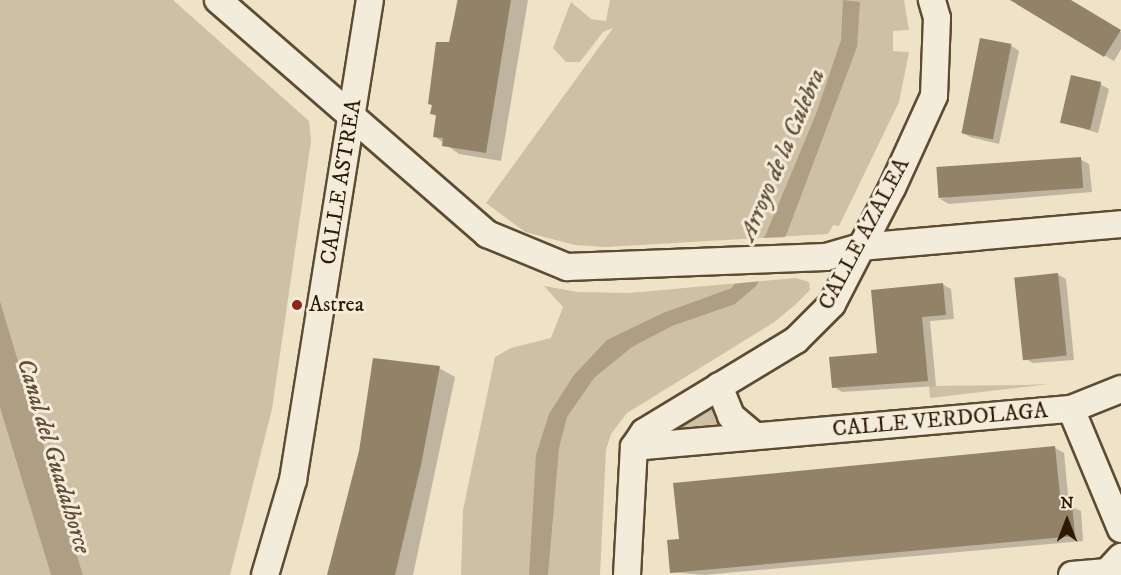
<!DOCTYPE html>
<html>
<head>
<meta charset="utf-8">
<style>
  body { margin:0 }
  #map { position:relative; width:1121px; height:575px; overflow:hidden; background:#eee2c7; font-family:"IM FELL DW Pica",serif }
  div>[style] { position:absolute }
  .green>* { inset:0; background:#cdc0a5 }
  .water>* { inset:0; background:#ad9e84 }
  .pier>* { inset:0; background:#eee2c7 }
  .shadow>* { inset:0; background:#0003 }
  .building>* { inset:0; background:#928268; transform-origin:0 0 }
  .roads { filter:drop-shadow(2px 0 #5e4b32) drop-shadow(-2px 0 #5e4b32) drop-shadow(0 2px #5e4b32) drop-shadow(0 -2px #5e4b32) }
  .minor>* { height:26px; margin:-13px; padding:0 13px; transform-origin:13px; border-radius:13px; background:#f4ecdb }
  .dots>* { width:16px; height:16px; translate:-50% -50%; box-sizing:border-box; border:3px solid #f4ecdb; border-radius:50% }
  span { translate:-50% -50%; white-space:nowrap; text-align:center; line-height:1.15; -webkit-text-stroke:6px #f4ecdb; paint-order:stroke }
  .street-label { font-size:22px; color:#2e1901 }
  .poi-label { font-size:22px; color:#2e1901 }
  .left { translate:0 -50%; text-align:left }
  .water-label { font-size:24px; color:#614e35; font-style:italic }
  .north { position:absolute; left:1037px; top:491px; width:60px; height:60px; -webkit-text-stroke:4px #f4ecdb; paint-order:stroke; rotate:0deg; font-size:16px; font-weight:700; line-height:24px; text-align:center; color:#2e1901 }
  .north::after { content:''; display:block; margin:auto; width:21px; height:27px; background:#2e1901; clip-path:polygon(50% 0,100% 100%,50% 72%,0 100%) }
</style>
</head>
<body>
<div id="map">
  <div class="green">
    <i style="clip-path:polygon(0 0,173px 0,309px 121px,311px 141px,272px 409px,230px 575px,83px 575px,0 301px)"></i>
    <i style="clip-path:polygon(610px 0,904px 0,909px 30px,893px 31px,893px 51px,909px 52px,899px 102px,839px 226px,833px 225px,828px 234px,606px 247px,575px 245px,525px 232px,486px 203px,613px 28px,603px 32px,580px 62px,566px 62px,553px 48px,571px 2px,591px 19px,606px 21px)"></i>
    <i style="clip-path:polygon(796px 278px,809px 282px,810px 290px,795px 305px,773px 323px,627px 413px,611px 434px,606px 450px,600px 575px,461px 575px,463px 510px,495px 357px,511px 348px,551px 338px,563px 307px,544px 286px,577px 292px,629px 293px)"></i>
    <i style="clip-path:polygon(1049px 384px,930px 398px,929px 386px,1025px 385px)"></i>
    <i style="clip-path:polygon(714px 406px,736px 431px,665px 436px)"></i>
    <i style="clip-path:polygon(0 408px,51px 575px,0 575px)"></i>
  </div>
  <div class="water">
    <i style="clip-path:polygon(843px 0,860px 2px,857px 47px,787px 233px,756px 286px,735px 304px,672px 326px,632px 347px,594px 378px,567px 417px,559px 448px,548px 575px,529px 575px,536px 455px,549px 414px,574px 375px,607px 340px,663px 313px,732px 288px,766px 234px,816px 114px,841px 40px)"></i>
    <i style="clip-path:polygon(0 301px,83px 575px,51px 575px,0 408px)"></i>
  </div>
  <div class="pier">
    <i style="clip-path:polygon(788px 237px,762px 281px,731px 284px,760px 238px)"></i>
  </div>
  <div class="shadow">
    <i style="clip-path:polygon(457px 0,528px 0,501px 161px,459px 154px,434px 136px,437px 117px,432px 113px,433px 106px,430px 104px,450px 43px)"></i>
    <i style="clip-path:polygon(1013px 0,1068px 0,1121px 32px,1121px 49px,1114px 61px)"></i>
    <i style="clip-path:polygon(1010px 45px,1019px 51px,999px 144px,970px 137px,961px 132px)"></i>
    <i style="clip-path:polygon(1100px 84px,1109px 89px,1098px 133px,1061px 122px)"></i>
    <i style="clip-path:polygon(1080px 159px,1089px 164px,1092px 192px,949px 204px,940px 199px)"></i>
    <i style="clip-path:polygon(1057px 274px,1066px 279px,1074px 360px,1033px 363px,1024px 358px)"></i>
    <i style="clip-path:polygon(942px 284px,951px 289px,954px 319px,930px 321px,936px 386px,842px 392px,834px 387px,879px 354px)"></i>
    <i style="clip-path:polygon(439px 368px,455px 377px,413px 575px,329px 575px)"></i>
    <i style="clip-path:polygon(1055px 448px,1064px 453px,1069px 506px,1081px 511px,1083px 541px,704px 575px,671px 572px,680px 540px)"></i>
  </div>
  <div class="building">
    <i style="clip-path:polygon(458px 0,511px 0,486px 153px,442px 146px,443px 138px,433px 137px,436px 115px,430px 114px,432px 105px,428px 104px,436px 42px,449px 42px)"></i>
    <i style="clip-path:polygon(1010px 0,1071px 0,1121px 30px,1104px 57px)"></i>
    <i style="left:980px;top:38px;width:32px;height:97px;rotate:11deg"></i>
    <i style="left:1071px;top:75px;width:31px;height:49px;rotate:13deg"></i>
    <i style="left:1081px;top:157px;width:31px;height:145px;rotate:86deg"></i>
    <i style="left:1058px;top:273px;width:83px;height:44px;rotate:84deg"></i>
    <i style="clip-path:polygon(943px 283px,946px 315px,922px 317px,928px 381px,832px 388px,829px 357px,877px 353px,871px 290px)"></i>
    <i style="clip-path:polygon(373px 358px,440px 366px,421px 465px,395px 575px,327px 575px,359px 451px)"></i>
    <i style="clip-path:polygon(1055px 446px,1061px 505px,1072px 504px,1075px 536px,670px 573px,667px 540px,679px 539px,673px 483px)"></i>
  </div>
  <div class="roads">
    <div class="minor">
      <i style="left:218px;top:0;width:357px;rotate:41deg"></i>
      <i style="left:487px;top:234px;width:87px;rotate:22.4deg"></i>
      <i style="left:567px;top:267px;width:259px;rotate:-2.2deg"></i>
      <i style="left:826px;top:257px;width:35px;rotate:-16deg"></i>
      <i style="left:860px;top:247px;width:262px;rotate:-5deg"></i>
      <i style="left:719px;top:386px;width:32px;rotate:68deg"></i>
      <i style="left:731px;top:416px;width:31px;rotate:40deg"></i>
      <i style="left:1071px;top:409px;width:130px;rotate:67.4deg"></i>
      <i style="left:634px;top:447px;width:439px;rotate:-5deg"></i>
      <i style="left:1071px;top:409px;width:54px;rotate:-21.8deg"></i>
      <i style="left:265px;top:575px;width:99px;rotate:-73.6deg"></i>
      <i style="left:293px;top:480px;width:486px;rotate:-80.9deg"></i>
      <i style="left:627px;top:575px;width:128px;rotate:-86.9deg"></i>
      <i style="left:634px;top:447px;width:18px;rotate:-56deg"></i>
      <i style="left:644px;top:432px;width:178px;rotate:-31.2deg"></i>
      <i style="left:796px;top:340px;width:51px;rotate:-45deg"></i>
      <i style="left:832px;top:304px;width:131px;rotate:-62.7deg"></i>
      <i style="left:892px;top:188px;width:101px;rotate:-65.5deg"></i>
      <i style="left:934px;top:96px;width:78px;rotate:-87.8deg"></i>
      <i style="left:937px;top:18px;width:19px;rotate:-106deg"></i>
      <i style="left:1072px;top:575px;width:35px;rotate:-5deg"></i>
      <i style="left:1107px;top:572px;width:21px;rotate:-47deg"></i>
    </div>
  </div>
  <div class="dots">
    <i style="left:297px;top:305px;background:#8f2418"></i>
  </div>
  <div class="street-label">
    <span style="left:341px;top:182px;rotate:-81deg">CALLE ASTREA</span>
    <span style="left:864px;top:234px;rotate:-62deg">CALLE AZALEA</span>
    <span style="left:940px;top:420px;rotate:-5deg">CALLE VERDOLAGA</span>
  </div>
  <div class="poi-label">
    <span class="left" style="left:309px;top:305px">Astrea</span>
  </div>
  <div class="water-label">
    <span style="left:783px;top:155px;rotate:-67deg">Arroyo de la Culebra</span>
    <span style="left:53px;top:456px;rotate:73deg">Canal del Guadalhorce</span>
  </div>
  <div class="north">N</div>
</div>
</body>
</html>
